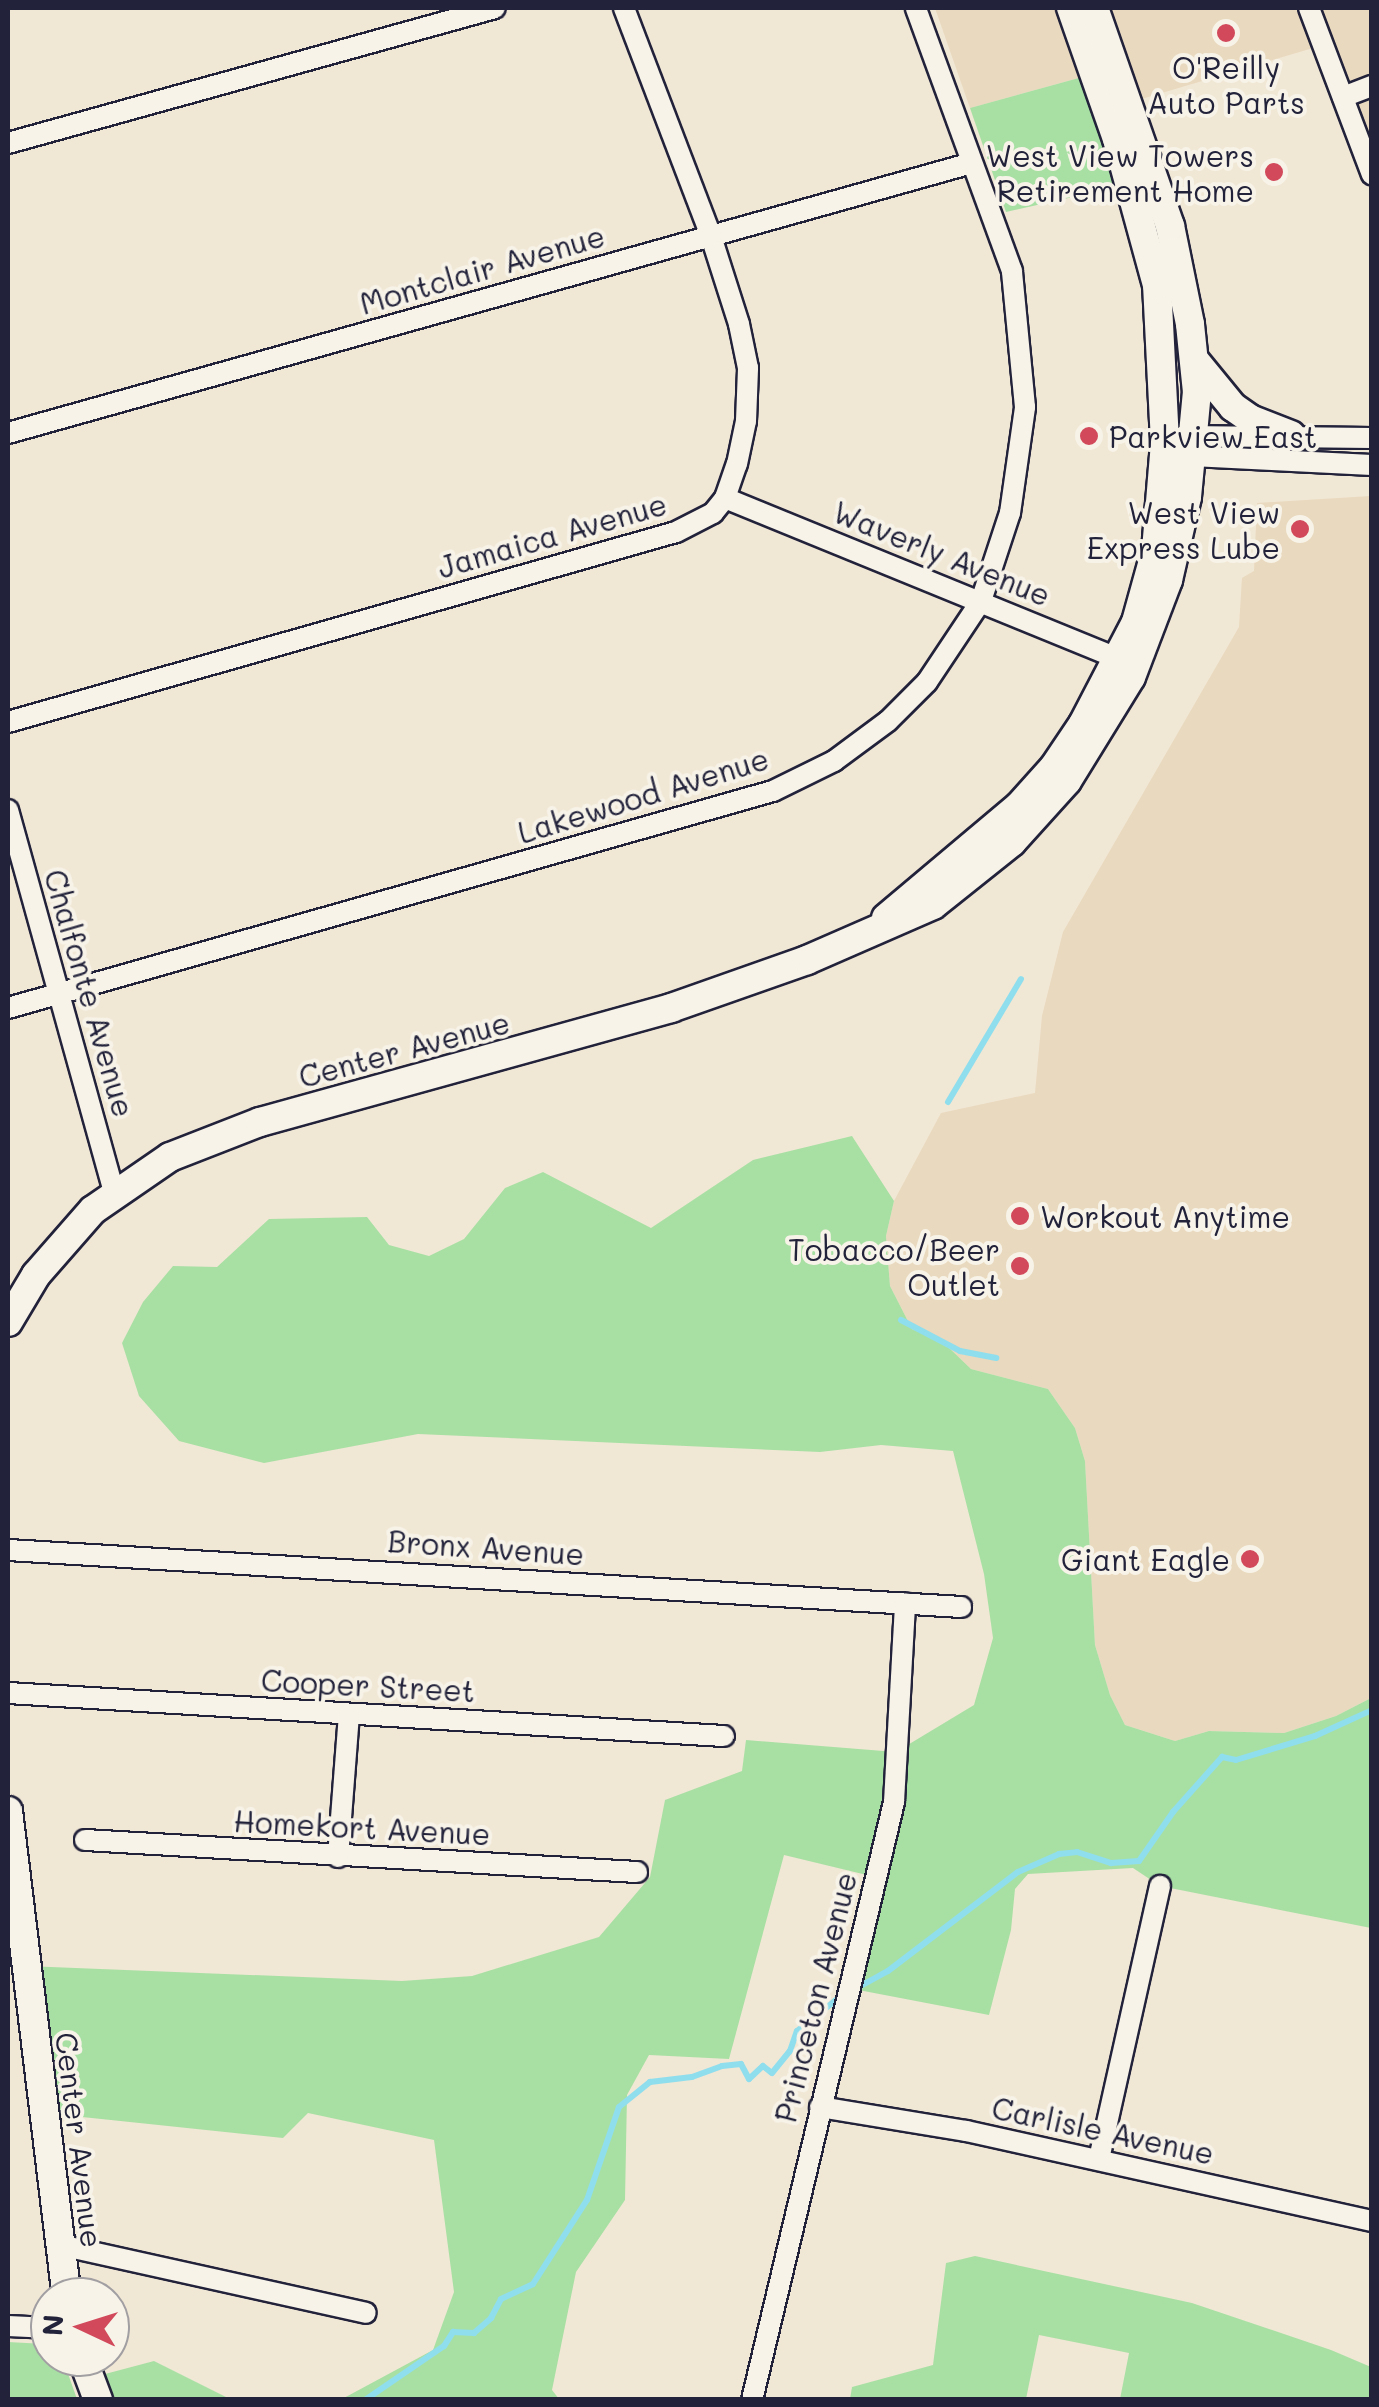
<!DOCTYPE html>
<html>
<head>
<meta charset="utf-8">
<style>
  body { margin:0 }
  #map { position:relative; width:1379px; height:2407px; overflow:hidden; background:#f1e7d5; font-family:Mali,sans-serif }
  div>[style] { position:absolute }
  .built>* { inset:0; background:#e9d9be }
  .green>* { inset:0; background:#a8e0a4 }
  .stream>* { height:6px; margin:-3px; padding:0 3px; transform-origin:3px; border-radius:3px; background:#8fdeed }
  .roads { filter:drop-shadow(2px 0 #22223b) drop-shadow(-2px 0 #22223b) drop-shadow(0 2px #22223b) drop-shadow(0 -2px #22223b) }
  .street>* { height:20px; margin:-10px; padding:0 10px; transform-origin:10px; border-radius:10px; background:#f7f3e8 }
  .secondary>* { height:28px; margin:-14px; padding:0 14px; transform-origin:14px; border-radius:14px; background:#f7f3e8 }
  .dots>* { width:28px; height:28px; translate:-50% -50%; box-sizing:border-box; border:5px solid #f7f3e8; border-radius:50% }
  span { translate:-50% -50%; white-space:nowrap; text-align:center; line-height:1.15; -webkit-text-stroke:8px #f7f3e8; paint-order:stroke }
  .poi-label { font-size:30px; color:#22223b }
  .right { translate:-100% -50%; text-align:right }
  .left { translate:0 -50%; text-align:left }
  .street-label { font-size:30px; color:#22223b }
  .frame { position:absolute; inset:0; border:10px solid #22223b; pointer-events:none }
  .north { position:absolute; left:30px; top:2277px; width:100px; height:100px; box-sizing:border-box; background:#f7f3e8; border:2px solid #a29fa3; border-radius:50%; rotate:274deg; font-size:28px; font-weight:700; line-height:40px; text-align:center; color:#22223b }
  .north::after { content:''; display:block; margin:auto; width:35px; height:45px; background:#d1495b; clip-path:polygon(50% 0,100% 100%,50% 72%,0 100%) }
</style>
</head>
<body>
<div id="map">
  <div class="built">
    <i style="clip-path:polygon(935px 8px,1059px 8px,1086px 76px,970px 108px)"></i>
    <i style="clip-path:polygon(1094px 8px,1371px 8px,1371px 175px,1323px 45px,1128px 103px)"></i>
    <i style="clip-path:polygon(1371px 496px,1371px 1698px,1336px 1716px,1284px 1733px,1209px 1731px,1175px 1741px,1125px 1725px,1110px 1695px,1095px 1645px,1085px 1461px,1075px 1428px,1048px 1389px,971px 1369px,944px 1343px,912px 1329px,890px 1286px,886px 1236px,894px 1201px,941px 1113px,1035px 1093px,1042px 1016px,1063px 932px,1239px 627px,1242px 578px,1254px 571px,1257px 503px)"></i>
  </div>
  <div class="green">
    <i style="clip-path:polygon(1086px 76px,1126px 185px,1006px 212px,970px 108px)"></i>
    <i style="clip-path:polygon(852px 1136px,894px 1201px,886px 1236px,890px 1286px,912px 1329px,944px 1343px,971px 1369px,1048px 1389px,1075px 1428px,1085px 1461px,1095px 1645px,1110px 1695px,1125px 1725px,1175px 1741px,1209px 1731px,1284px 1733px,1336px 1716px,1371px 1698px,1371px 1928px,1160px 1886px,1133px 1868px,1028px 1874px,1015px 1889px,1011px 1930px,989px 2015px,848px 1988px,875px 1877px,784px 1855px,729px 2059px,649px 2055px,627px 2095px,625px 2200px,576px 2272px,552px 2390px,559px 2399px,342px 2399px,433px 2350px,454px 2292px,434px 2140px,308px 2113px,283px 2138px,44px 2113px,26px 1966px,402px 1981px,472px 1976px,599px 1937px,650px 1877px,665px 1800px,742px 1771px,746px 1740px,896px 1752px,974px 1705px,993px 1638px,984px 1574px,953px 1451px,881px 1445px,820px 1452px,418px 1434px,264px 1463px,179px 1441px,139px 1396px,122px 1343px,143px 1302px,173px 1266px,217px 1267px,269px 1219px,367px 1217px,389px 1245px,429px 1256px,464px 1239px,505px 1188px,543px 1172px,651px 1228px,753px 1160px)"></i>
    <i style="clip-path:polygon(975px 2256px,1192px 2303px,1331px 2350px,1371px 2367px,1371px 2399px,1120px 2399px,1129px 2353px,1039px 2335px,1026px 2399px,850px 2399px,852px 2387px,933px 2365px,946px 2263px)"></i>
    <i style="clip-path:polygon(8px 2342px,45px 2344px,50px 2347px,50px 2357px,62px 2357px,77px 2399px,8px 2399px)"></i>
    <i style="clip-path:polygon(154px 2361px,228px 2398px,242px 2399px,98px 2399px,90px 2378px)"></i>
  </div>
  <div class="stream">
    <i style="left:948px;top:1102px;width:143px;rotate:-59.3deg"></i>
    <i style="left:901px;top:1320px;width:67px;rotate:27.7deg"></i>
    <i style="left:960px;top:1351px;width:37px;rotate:11deg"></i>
    <i style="left:857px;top:1988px;width:35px;rotate:-29deg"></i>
    <i style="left:888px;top:1971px;width:163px;rotate:-37.3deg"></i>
    <i style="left:1018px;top:1872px;width:45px;rotate:-23.7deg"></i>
    <i style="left:1059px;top:1854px;width:18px;rotate:-6deg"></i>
    <i style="left:1077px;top:1852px;width:36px;rotate:18deg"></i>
    <i style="left:1111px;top:1863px;width:28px;rotate:-4deg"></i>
    <i style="left:1139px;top:1861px;width:60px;rotate:-55.2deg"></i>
    <i style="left:1173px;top:1812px;width:74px;rotate:-48.3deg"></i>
    <i style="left:1222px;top:1757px;width:14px;rotate:12deg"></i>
    <i style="left:1236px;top:1760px;width:83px;rotate:-16.9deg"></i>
    <i style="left:1315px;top:1736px;width:63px;rotate:-24.5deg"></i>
    <i style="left:365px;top:2400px;width:96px;rotate:-34.4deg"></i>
    <i style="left:444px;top:2346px;width:17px;rotate:-57deg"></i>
    <i style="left:453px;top:2332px;width:21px;rotate:3deg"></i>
    <i style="left:474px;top:2333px;width:23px;rotate:-41deg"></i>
    <i style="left:491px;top:2318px;width:21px;rotate:-62deg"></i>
    <i style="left:501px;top:2299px;width:35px;rotate:-25deg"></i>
    <i style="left:533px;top:2284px;width:100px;rotate:-57.3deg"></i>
    <i style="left:587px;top:2200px;width:98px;rotate:-71deg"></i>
    <i style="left:619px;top:2107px;width:40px;rotate:-39deg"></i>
    <i style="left:650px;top:2082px;width:42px;rotate:-6.8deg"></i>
    <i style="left:692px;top:2077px;width:32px;rotate:-20deg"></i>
    <i style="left:722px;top:2066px;width:19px;rotate:-6deg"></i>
    <i style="left:741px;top:2064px;width:17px;rotate:62deg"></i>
    <i style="left:749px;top:2079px;width:19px;rotate:-43deg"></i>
    <i style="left:763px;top:2066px;width:11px;rotate:38deg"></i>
    <i style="left:772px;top:2073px;width:28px;rotate:-51deg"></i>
    <i style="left:790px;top:2051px;width:21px;rotate:-71deg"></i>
    <i style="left:797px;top:2031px;width:56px;rotate:-38.5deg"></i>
  </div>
  <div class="roads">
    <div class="street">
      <i style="left:1309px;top:8px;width:178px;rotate:69.3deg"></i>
      <i style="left:1343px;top:97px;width:31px;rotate:-21deg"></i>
      <i style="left:8px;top:143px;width:505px;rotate:-15.49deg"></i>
      <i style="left:8px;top:433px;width:1001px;rotate:-15.65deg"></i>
      <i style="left:1184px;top:436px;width:188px;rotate:0.6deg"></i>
      <i style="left:1180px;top:450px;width:13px;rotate:27deg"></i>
      <i style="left:1192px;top:456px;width:180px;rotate:2.9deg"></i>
      <i style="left:725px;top:498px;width:437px;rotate:22.2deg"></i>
      <i style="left:8px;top:722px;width:694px;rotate:-15.88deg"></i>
      <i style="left:676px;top:532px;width:42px;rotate:-27.2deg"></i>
      <i style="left:713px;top:513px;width:19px;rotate:-51deg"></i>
      <i style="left:725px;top:498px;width:36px;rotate:-71deg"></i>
      <i style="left:737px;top:464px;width:44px;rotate:-78.2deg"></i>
      <i style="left:746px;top:421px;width:53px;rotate:-87.8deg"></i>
      <i style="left:748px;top:368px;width:45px;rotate:-101.6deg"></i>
      <i style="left:739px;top:324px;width:92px;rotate:-107.7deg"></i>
      <i style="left:711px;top:236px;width:244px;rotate:-110.9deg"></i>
      <i style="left:8px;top:810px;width:397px;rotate:74.5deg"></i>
      <i style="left:8px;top:1008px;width:795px;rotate:-15.84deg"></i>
      <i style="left:773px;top:791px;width:68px;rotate:-26.2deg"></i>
      <i style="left:834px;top:761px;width:67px;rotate:-36.5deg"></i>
      <i style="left:888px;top:721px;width:55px;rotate:-45deg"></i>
      <i style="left:927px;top:682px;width:97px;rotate:-56.3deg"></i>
      <i style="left:981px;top:601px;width:93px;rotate:-71.8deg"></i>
      <i style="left:1010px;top:513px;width:107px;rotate:-81.9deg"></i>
      <i style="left:1025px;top:407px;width:137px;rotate:-95.5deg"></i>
      <i style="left:1012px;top:271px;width:280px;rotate:-110.1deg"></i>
      <i style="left:8px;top:1550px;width:955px;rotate:3.42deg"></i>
      <i style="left:8px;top:1693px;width:717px;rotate:3.44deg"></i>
      <i style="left:85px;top:1840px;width:553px;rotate:3.32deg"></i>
      <i style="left:338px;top:1857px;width:143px;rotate:-85.6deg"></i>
      <i style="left:820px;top:2107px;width:148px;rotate:9.3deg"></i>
      <i style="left:966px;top:2131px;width:416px;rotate:12.5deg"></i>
      <i style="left:1099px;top:2159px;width:280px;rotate:-77.4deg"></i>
      <i style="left:60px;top:2245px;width:313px;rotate:12.5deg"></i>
      <i style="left:8px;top:2326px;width:42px;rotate:2.7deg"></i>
      <i style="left:752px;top:2400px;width:615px;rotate:-76.64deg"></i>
      <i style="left:894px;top:1802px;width:199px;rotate:-86.8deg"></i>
    </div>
    <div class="secondary">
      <i style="left:1196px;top:362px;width:58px;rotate:50.6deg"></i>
      <i style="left:1233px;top:407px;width:21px;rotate:35deg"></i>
      <i style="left:1250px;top:419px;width:44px;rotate:21.3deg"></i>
      <i style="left:886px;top:918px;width:174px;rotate:-40.1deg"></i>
      <i style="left:1019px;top:806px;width:52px;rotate:-48.1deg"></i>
      <i style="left:1054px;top:767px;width:52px;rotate:-56deg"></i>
      <i style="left:1083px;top:724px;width:115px;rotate:-62.5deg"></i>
      <i style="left:1136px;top:622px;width:75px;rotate:-74.5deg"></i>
      <i style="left:1156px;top:550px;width:108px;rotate:-85.2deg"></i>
      <i style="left:1165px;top:442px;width:157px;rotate:-92.9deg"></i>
      <i style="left:1157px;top:285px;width:151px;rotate:-105.3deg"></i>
      <i style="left:1117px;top:139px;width:139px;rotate:-109.3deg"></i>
      <i style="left:8px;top:1322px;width:55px;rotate:-59.2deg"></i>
      <i style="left:36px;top:1275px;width:86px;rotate:-48.8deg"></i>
      <i style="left:93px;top:1210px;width:93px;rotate:-34.5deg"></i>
      <i style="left:170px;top:1157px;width:97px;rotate:-21.3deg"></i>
      <i style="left:260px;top:1122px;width:427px;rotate:-15.5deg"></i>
      <i style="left:671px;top:1008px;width:144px;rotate:-19.4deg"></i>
      <i style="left:807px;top:960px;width:137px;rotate:-23.6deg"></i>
      <i style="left:933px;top:905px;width:101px;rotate:-38.6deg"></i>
      <i style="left:1012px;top:842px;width:82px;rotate:-48deg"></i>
      <i style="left:1067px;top:781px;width:122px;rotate:-58.4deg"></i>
      <i style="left:1131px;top:677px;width:104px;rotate:-69.1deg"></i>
      <i style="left:1168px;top:580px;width:85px;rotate:-77.1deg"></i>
      <i style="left:1187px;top:497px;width:105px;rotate:-84.6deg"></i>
      <i style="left:1197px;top:392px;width:68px;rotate:-95.9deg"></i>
      <i style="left:1190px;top:324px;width:100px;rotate:-101.5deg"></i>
      <i style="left:1170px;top:226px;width:231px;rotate:-109.2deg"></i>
      <i style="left:8px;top:1811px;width:490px;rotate:83.1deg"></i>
      <i style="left:82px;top:2357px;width:46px;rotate:69.6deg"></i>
    </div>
  </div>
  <div class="dots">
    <i style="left:1226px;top:33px;background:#d1495b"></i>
    <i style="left:1274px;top:172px;background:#d1495b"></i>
    <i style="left:1089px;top:436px;background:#d1495b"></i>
    <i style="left:1300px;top:529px;background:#d1495b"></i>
    <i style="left:1020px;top:1216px;background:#d1495b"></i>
    <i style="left:1020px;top:1266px;background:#d1495b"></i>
    <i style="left:1250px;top:1559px;background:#d1495b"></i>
  </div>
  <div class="poi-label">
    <span style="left:1226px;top:84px">O'Reilly<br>Auto Parts</span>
    <span class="right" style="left:1254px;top:172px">West View Towers<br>Retirement Home</span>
    <span class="left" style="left:1109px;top:436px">Parkview East</span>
    <span class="right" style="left:1280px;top:529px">West View<br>Express Lube</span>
    <span class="left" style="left:1040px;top:1216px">Workout Anytime</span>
    <span class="right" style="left:1000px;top:1266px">Tobacco/Beer<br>Outlet</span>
    <span class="right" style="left:1230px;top:1559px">Giant Eagle</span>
  </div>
  <div class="street-label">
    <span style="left:482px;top:269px;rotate:-16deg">Montclair Avenue</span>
    <span style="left:552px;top:535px;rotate:-16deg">Jamaica Avenue</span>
    <span style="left:942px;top:553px;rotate:22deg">Waverly Avenue</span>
    <span style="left:643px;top:795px;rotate:-17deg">Lakewood Avenue</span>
    <span style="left:90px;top:993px;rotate:74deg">Chalfonte Avenue</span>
    <span style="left:404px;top:1049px;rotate:-15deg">Center Avenue</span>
    <span style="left:486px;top:1547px;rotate:4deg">Bronx Avenue</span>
    <span style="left:368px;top:1685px;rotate:3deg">Cooper Street</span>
    <span style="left:362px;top:1827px;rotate:3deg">Homekort Avenue</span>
    <span style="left:815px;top:1997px;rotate:-76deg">Princeton Avenue</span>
    <span style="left:1103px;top:2130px;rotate:12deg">Carlisle Avenue</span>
    <span style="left:80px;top:2140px;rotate:83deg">Center Avenue</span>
  </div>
  <div class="frame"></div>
  <div class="north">N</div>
</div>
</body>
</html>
